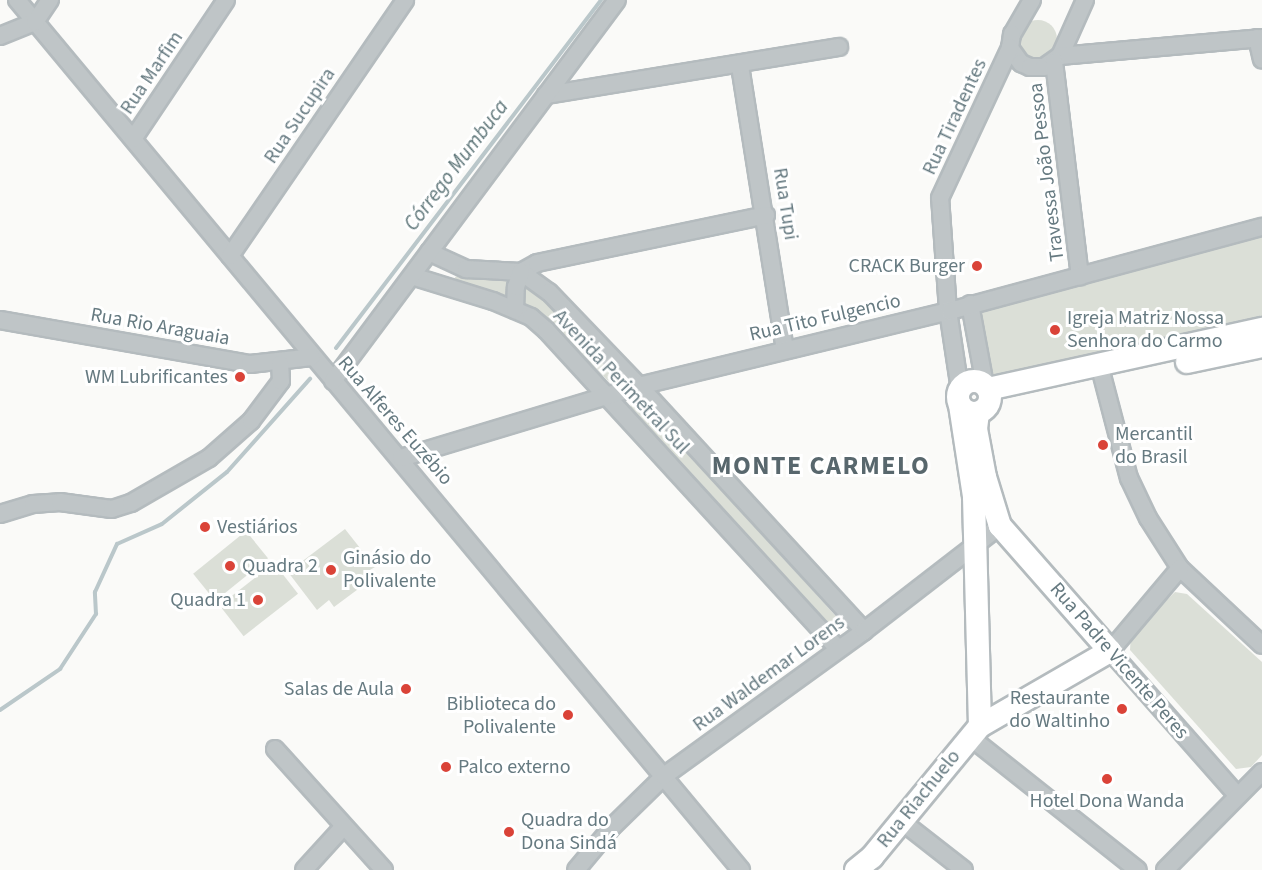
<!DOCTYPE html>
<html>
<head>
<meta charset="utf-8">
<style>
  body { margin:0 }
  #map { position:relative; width:1262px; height:870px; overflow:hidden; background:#fafaf8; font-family:"Source Sans 3",sans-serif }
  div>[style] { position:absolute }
  .green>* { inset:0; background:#dbdfd7; transform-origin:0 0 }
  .round { border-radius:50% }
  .stream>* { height:4px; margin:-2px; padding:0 2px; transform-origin:2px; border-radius:2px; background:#bac7ca }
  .roads { filter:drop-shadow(2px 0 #b4bbbe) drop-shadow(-2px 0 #b4bbbe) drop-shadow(0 2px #b4bbbe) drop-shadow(0 -2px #b4bbbe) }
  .street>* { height:16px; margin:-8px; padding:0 8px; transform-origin:8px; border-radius:8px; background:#bfc5c7 }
  .secondary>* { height:22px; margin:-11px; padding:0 11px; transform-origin:11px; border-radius:11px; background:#fff }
  .secondary>.ring { margin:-11px; padding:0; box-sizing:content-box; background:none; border:22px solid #fff; border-radius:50% }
  .dots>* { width:16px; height:16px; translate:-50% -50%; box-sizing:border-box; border:3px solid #fff; border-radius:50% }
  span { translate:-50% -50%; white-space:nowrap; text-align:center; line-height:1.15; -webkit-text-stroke:6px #fff; paint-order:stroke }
  .street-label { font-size:20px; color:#667a81 }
  .poi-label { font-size:20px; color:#667a81 }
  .right { translate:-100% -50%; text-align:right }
  .left { translate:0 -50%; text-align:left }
  .water-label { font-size:21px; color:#61787b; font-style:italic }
  .district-label { font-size:26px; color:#58676d; font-weight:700; letter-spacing:1.5px }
</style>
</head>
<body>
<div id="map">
  <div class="green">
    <i class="round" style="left:1019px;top:20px;width:38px;height:38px"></i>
    <i style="clip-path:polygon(1262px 237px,1262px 325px,992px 378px,977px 312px,986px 306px)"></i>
    <i style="clip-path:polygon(460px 275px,509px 278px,507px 297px,456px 283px,455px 277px)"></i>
    <i style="clip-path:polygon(522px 285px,544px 296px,620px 378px,618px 384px,613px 386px,545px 317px,524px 305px)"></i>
    <i style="clip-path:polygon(635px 399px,642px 402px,842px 623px,840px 629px,835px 632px,631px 410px,630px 401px)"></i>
    <i style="clip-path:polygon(345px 529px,375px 567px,363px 574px,369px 581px,334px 607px,329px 600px,317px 610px,288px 572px)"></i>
    <i style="left:246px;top:531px;width:35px;height:68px;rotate:51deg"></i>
    <i style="left:274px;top:563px;width:39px;height:69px;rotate:52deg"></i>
    <i style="clip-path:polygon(1175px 592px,1187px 594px,1262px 662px,1262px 755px,1251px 767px,1236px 769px,1130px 650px,1131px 634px)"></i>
  </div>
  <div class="stream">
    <i style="left:336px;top:348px;width:437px;rotate:-52.7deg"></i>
    <i style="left:0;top:710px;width:73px;rotate:-34.3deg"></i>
    <i style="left:60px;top:669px;width:66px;rotate:-56.8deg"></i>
    <i style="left:96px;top:614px;width:22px;rotate:-93deg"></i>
    <i style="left:95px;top:592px;width:53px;rotate:-65.4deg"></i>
    <i style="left:117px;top:544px;width:49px;rotate:-24deg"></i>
    <i style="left:162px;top:524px;width:83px;rotate:-38.7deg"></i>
    <i style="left:227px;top:472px;width:125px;rotate:-48.3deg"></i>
  </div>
  <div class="roads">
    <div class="street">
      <i style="left:17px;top:0;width:1132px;rotate:50.23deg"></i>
      <i style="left:1032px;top:0;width:39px;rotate:120deg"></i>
      <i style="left:1012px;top:34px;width:14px;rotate:98deg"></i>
      <i style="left:1010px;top:48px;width:19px;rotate:54deg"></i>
      <i style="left:1021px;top:63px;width:10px;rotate:24deg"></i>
      <i style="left:1030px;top:67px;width:14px"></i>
      <i style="left:1044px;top:67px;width:19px;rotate:-35deg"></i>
      <i style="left:1060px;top:56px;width:61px;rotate:-65.9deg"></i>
      <i style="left:0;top:36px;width:38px;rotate:-22deg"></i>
      <i style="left:35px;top:22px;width:27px;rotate:-56deg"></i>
      <i style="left:1257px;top:38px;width:22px;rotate:77deg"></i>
      <i style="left:1060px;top:56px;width:203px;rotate:-5.1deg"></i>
      <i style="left:1054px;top:62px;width:216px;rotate:83.1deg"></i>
      <i style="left:740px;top:66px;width:287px;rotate:81deg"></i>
      <i style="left:546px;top:95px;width:297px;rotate:-9.3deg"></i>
      <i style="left:133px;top:139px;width:167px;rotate:-56.2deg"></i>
      <i style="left:429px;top:252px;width:41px;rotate:24.7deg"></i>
      <i style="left:466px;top:269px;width:55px;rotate:3.1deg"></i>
      <i style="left:521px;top:272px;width:18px;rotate:-29deg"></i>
      <i style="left:537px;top:263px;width:234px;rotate:-11.8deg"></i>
      <i style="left:230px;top:256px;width:310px;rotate:-55.6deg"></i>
      <i style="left:521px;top:272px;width:34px;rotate:36deg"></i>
      <i style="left:549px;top:292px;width:130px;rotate:46.2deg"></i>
      <i style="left:639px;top:386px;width:333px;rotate:47.4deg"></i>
      <i style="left:412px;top:276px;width:85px;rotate:17.2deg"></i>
      <i style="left:493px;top:301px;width:41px;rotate:22.8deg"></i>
      <i style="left:531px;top:317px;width:20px;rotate:41deg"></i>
      <i style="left:546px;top:330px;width:432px;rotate:47.5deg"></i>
      <i style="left:970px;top:304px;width:82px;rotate:79.5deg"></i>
      <i style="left:515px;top:310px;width:23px;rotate:-88deg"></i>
      <i style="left:516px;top:287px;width:16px;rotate:-72deg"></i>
      <i style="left:0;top:320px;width:254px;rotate:10deg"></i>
      <i style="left:250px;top:364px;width:62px;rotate:-6.4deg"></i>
      <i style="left:1099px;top:364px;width:118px;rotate:75.3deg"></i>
      <i style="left:1129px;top:478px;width:44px;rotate:64.6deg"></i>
      <i style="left:1148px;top:518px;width:59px;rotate:57.4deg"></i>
      <i style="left:1180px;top:568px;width:112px;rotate:43.2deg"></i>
      <i style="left:333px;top:381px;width:475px;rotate:-53.3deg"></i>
      <i style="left:960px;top:390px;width:80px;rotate:-98.6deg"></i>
      <i style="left:948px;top:311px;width:113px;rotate:-94deg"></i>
      <i style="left:940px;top:198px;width:166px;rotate:-65deg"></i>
      <i style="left:401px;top:458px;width:249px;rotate:-16.8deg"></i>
      <i style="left:639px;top:386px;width:320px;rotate:-13.6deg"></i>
      <i style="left:950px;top:311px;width:323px;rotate:-15.1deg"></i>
      <i style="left:0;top:514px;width:34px;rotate:-17deg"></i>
      <i style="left:33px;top:504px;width:27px;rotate:-4deg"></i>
      <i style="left:60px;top:502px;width:52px;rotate:7.7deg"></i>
      <i style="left:112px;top:509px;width:20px;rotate:-18deg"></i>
      <i style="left:131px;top:503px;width:90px;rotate:-30deg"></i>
      <i style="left:209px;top:458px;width:56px;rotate:-41.4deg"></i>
      <i style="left:251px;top:421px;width:50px;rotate:-53.1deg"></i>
      <i style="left:281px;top:381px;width:17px;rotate:-93deg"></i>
      <i style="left:1180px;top:568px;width:109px;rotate:130.1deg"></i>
      <i style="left:1110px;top:651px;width:193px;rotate:48.6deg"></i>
      <i style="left:970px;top:737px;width:214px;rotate:38.4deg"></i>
      <i style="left:275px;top:749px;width:163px;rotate:48deg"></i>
      <i style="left:900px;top:820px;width:81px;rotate:38deg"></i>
      <i style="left:304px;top:870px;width:59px;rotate:-47.7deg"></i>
      <i style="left:576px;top:870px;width:56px;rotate:-50.1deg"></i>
      <i style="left:612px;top:827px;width:73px;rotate:-44.4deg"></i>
      <i style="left:664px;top:776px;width:247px;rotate:-35.9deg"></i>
      <i style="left:864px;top:631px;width:172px;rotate:-37.7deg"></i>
      <i style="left:1165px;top:870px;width:138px;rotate:-45.3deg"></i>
    </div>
    <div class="secondary">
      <i style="left:1187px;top:362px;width:77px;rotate:-12deg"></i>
      <i class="ring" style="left:958px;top:381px;width:10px;height:10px"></i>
      <i style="left:988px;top:389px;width:280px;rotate:-12.4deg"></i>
      <i style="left:960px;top:405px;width:93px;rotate:81.3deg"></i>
      <i style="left:974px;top:497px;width:229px;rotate:88.5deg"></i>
      <i style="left:856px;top:870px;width:21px;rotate:-39deg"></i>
      <i style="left:872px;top:857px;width:170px;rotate:-50.5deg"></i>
      <i style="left:980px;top:726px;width:150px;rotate:-30deg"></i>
      <i style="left:1110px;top:651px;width:167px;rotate:-131.3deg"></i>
      <i style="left:1000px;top:526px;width:51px;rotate:-107deg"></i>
      <i style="left:985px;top:477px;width:49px;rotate:-100.6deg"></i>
      <i style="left:976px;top:429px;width:16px;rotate:-83deg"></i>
    </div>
  </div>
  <div class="dots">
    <i style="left:977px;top:266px;background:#da4338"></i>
    <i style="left:1055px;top:330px;background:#da4338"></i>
    <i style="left:240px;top:377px;background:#da4338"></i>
    <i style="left:1103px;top:445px;background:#da4338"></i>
    <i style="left:205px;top:527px;background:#da4338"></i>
    <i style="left:230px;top:566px;background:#da4338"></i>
    <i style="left:331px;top:570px;background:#da4338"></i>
    <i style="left:258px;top:600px;background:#da4338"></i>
    <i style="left:406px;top:689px;background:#da4338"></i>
    <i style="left:1122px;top:709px;background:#da4338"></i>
    <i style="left:568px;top:715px;background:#da4338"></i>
    <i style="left:446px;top:767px;background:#da4338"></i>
    <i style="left:1107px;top:779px;background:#da4338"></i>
    <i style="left:509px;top:832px;background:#da4338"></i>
  </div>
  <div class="street-label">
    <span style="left:152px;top:73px;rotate:-56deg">Rua Marfim</span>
    <span style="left:300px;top:116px;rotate:-56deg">Rua Sucupira</span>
    <span style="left:955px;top:117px;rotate:-65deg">Rua Tiradentes</span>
    <span style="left:1047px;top:172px;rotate:-97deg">Travessa João Pessoa</span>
    <span style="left:785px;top:204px;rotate:81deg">Rua Tupi</span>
    <span style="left:825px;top:318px;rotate:-13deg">Rua Tito Fulgencio</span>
    <span style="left:160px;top:327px;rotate:10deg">Rua Rio Araguaia</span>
    <span style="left:621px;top:382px;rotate:47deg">Avenida Perimetral Sul</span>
    <span style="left:395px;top:421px;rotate:49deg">Rua Alferes Euzébio</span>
    <span style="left:1119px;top:661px;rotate:49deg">Rua Padre Vicente Peres</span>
    <span style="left:769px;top:674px;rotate:-36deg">Rua Waldemar Lorens</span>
    <span style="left:919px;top:799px;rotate:-51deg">Rua Riachuelo</span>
  </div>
  <div class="poi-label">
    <span class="right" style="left:965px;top:266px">CRACK Burger</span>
    <span class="left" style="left:1067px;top:330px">Igreja Matriz Nossa<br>Senhora do Carmo</span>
    <span class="right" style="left:228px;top:377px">WM Lubrificantes</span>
    <span class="left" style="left:1115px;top:446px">Mercantil<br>do Brasil</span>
    <span class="left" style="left:217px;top:527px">Vestiários</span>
    <span class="left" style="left:343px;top:570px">Ginásio do<br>Polivalente</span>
    <span class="left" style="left:242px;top:566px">Quadra 2</span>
    <span class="right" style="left:246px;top:600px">Quadra 1</span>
    <span class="right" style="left:394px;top:689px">Salas de Aula</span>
    <span class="right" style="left:1110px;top:710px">Restaurante<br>do Waltinho</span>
    <span class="right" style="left:556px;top:716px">Biblioteca do<br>Polivalente</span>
    <span class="left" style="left:458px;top:767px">Palco externo</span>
    <span style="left:1107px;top:801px">Hotel Dona Wanda</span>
    <span class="left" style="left:521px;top:832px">Quadra do<br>Dona Sindá</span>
  </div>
  <div class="water-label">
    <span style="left:456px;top:165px;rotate:-53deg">Córrego Mumbuca</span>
  </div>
  <div class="district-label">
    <span style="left:821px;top:466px">MONTE CARMELO</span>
  </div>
</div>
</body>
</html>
